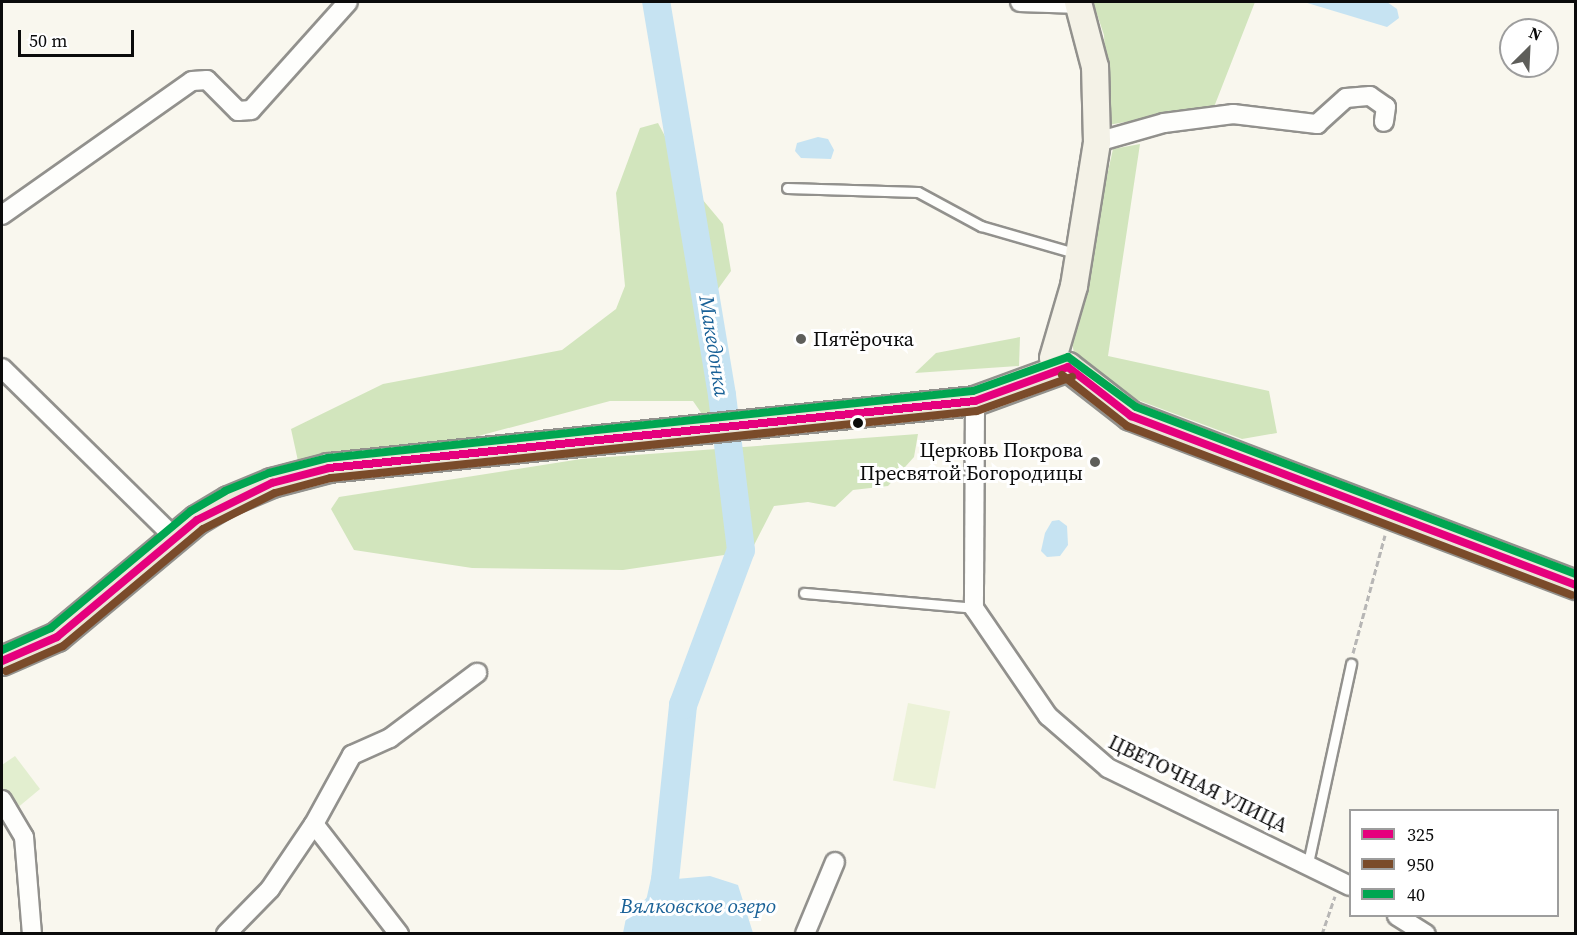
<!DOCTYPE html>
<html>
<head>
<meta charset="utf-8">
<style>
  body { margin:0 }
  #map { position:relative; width:1577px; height:935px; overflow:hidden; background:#f9f7ee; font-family:"Source Serif 4",serif }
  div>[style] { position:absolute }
  .green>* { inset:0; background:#e2eecf }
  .forest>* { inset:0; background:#d2e5bd }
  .pitch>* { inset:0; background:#ecf2d8; transform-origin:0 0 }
  .water>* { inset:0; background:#c6e3f2 }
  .river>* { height:28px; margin:-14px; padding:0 14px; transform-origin:14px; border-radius:14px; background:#c6e3f2 }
  .path>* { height:3px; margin-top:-1.5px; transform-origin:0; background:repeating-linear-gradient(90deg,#b7b6b5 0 6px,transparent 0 9px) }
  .roads { filter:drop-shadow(2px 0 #92918d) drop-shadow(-2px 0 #92918d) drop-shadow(0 2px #92918d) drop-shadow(0 -2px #92918d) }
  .lane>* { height:9px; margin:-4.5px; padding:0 4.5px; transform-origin:4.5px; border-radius:4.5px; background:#fefefc }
  .street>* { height:18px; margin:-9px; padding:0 9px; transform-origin:9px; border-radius:9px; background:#fefefc }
  .secondary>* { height:26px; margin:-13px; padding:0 13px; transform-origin:13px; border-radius:13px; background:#f4f2e7 }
  .primary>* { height:28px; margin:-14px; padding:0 14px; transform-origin:14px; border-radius:14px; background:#ebe6d8 }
  .bus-1>* { height:8px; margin:-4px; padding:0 4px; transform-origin:4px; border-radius:4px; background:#e5007d }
  .bus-2>* { height:8px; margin:-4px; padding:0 4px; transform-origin:4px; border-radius:4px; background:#7a4b2a }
  .bus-3>* { height:8px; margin:-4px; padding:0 4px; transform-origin:4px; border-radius:4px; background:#00a651 }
  .dots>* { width:16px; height:16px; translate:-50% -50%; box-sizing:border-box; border:3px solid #fff; border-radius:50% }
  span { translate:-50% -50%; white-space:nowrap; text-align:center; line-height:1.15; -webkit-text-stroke:6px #fff; paint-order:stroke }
  .poi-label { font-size:20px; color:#0b0b0b }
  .left { translate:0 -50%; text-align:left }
  .right { translate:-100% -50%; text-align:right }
  .street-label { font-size:20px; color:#0b0b0b }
  .water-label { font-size:21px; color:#196197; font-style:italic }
  .frame { position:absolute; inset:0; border:3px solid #0b0b0b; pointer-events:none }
  .legend { position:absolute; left:1349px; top:809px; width:210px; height:108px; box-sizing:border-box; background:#fff; border:2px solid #9d9d9d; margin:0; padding:8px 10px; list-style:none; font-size:18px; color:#0b0b0b }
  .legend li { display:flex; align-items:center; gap:12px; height:30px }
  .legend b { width:30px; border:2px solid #9d9d9d }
  .north { position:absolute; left:1499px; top:18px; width:60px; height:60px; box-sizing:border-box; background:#fff; border:2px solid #9d9d9d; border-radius:50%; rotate:24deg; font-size:16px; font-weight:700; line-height:24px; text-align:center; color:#0b0b0b }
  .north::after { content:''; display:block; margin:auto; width:21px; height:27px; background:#5e5e5a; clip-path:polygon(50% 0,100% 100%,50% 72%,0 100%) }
  .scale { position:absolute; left:18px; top:30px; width:116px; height:27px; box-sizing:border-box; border:3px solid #0b0b0b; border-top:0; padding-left:8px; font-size:18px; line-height:21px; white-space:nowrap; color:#0b0b0b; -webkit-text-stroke:4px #fff; paint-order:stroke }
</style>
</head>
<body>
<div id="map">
  <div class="green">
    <i style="clip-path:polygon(15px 756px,40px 789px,16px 809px,2px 787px,2px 765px)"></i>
  </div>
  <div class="forest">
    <i style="clip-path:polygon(1093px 2px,1255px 2px,1214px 107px,1108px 125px,1104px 35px)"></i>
    <i style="clip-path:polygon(658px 123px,692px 187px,723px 224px,731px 271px,697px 318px,714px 411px,702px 414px,693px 401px,610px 401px,456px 442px,298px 461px,291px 429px,383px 384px,562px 350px,616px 309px,625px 286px,616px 193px,640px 128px)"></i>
    <i style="clip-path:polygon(1140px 144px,1108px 356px,1269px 391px,1277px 433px,1242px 439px,1079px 378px,1071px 338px,1113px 149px)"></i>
    <i style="clip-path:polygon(1020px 337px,1019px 366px,915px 373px,936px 353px)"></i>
    <i style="clip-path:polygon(918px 434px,914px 457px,888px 486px,853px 490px,835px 507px,808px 502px,774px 506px,751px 551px,623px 570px,472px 568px,354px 550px,331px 509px,339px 497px,581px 459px)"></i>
  </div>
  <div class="pitch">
    <i style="left:908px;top:703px;width:43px;height:79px;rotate:11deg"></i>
  </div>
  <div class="water">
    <i style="clip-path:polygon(1304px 2px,1387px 2px,1397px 9px,1399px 18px,1387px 27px)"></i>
    <i style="clip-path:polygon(818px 137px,828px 139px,834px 150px,831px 159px,801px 158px,795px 151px,797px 143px)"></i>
    <i style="clip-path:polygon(1059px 520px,1067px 526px,1068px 545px,1060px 556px,1047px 557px,1041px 551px,1045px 533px,1052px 521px)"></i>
    <i style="clip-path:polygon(710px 876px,738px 885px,753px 933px,623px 933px,626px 918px,665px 880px)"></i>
  </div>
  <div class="river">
    <i style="left:653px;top:934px;width:55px;rotate:-77.5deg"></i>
    <i style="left:665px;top:880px;width:176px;rotate:-84.1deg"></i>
    <i style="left:683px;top:705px;width:165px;rotate:-69.5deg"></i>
    <i style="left:741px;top:550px;width:156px;rotate:-97deg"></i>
    <i style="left:722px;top:395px;width:399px;rotate:-99.5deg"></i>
  </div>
  <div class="path">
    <i style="left:1353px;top:653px;width:122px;rotate:-74.8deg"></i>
    <i style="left:1322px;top:934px;width:40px;rotate:-71.1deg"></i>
  </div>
  <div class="roads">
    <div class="lane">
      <i style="left:787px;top:188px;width:131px;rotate:1.7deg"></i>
      <i style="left:918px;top:192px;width:72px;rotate:28.4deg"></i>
      <i style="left:981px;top:226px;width:101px;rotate:16.1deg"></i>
      <i style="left:804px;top:593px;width:171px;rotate:5deg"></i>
      <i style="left:1308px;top:863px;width:204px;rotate:-77.8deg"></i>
    </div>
    <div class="street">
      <i style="left:1020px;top:2px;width:59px;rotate:1.9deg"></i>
      <i style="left:1097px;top:142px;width:70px;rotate:-15.8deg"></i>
      <i style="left:1164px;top:123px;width:70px;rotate:-7.4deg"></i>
      <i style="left:1233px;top:114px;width:85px;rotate:6.8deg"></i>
      <i style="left:1317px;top:124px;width:39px;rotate:-42deg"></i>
      <i style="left:1346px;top:98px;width:24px;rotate:-5deg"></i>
      <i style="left:1370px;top:96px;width:19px;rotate:35deg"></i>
      <i style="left:1386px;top:107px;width:15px;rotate:98deg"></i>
      <i style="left:2px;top:215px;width:232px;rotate:-35.2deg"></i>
      <i style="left:192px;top:81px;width:15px;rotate:-4deg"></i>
      <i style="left:207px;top:80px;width:44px;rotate:45deg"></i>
      <i style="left:238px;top:111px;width:13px;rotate:-4deg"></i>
      <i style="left:251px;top:110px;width:145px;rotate:-48.1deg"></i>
      <i style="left:2px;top:368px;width:243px;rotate:44.5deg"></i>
      <i style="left:975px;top:401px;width:207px;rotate:90.3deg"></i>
      <i style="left:974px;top:608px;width:131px;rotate:55.6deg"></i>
      <i style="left:1048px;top:716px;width:79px;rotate:40.9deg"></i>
      <i style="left:1108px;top:768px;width:269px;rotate:26deg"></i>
      <i style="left:2px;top:800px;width:43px;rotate:59.3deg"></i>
      <i style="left:24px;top:837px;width:97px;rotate:85.3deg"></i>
      <i style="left:314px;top:824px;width:139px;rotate:52.3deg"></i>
      <i style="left:1397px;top:916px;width:34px;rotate:32deg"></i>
      <i style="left:226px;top:934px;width:63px;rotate:-45.6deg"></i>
      <i style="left:270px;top:889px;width:78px;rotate:-55.9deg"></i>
      <i style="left:314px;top:824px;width:79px;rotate:-61.2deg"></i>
      <i style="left:352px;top:755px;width:42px;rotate:-24.1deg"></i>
      <i style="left:390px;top:738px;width:109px;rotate:-36.8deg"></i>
      <i style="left:805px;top:934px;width:78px;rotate:-67.4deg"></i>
    </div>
    <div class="secondary">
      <i style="left:1068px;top:367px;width:17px;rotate:-149deg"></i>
      <i style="left:1053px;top:358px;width:75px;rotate:-73.7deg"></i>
      <i style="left:1074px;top:286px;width:146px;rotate:-80.9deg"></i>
      <i style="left:1097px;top:142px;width:75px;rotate:-91.5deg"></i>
      <i style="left:1095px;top:67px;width:67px;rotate:-104.7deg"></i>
    </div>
    <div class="primary">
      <i style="left:2px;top:661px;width:60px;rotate:-23.6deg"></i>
      <i style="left:57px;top:637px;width:182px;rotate:-39.9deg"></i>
      <i style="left:197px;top:520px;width:37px;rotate:-31deg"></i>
      <i style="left:229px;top:501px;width:47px;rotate:-22.7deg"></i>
      <i style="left:272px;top:483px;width:59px;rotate:-14.7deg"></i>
      <i style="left:329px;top:468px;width:649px;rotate:-5.92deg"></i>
      <i style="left:975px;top:401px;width:99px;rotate:-20.1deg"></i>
      <i style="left:1068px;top:367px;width:80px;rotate:37.9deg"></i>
      <i style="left:1131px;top:416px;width:476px;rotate:20.8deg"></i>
    </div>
  </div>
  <div class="bus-1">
    <i style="left:1068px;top:367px;width:80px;rotate:37.9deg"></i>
    <i style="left:1131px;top:416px;width:476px;rotate:20.8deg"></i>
    <i style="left:2px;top:661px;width:60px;rotate:-23.6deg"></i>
    <i style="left:57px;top:637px;width:182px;rotate:-39.9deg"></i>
    <i style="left:197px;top:520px;width:84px;rotate:-26.3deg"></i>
    <i style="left:272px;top:483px;width:59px;rotate:-14.7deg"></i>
    <i style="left:329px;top:468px;width:649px;rotate:-5.92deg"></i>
    <i style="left:975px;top:401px;width:99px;rotate:-20.1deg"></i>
  </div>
  <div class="bus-2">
    <i style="left:1062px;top:375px;width:83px;rotate:38.1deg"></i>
    <i style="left:1127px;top:426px;width:476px;rotate:20.8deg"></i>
    <i style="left:6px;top:671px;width:62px;rotate:-23.7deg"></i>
    <i style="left:63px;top:646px;width:182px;rotate:-39.9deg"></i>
    <i style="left:203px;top:529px;width:80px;rotate:-26.6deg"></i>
    <i style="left:275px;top:493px;width:58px;rotate:-15deg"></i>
    <i style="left:331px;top:478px;width:649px;rotate:-5.92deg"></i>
    <i style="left:977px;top:411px;width:101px;rotate:-19.7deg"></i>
  </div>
  <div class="bus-3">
    <i style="left:2px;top:650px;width:54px;rotate:-24.2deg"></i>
    <i style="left:51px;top:628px;width:182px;rotate:-39.9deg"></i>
    <i style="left:191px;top:511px;width:39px;rotate:-30deg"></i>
    <i style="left:225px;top:491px;width:48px;rotate:-22.2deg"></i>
    <i style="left:269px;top:473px;width:61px;rotate:-14.3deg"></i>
    <i style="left:328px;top:458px;width:648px;rotate:-5.93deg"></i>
    <i style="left:973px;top:391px;width:101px;rotate:-19.7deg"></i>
    <i style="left:1068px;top:357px;width:84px;rotate:36.3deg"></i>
    <i style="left:1136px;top:407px;width:471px;rotate:20.8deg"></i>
  </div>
  <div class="dots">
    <i style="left:801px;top:339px;background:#5e5e5a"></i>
    <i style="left:858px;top:423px;background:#0b0b0b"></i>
    <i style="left:1095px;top:462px;background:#5e5e5a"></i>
  </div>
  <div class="poi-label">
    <span class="left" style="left:813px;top:339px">Пятёрочка</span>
    <span class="right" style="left:1083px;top:462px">Церковь Покрова<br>Пресвятой Богородицы</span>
  </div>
  <div class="street-label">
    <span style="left:1198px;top:784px;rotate:26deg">ЦВЕТОЧНАЯ УЛИЦА</span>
  </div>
  <div class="water-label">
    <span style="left:714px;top:346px;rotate:81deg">Македонка</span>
    <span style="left:698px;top:906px">Вялковское озеро</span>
  </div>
  <div class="frame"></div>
  <ul class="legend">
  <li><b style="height:8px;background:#e5007d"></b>325</li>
  <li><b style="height:8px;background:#7a4b2a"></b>950</li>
  <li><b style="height:8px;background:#00a651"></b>40</li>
  </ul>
  <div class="north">N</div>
  <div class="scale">50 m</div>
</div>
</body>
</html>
